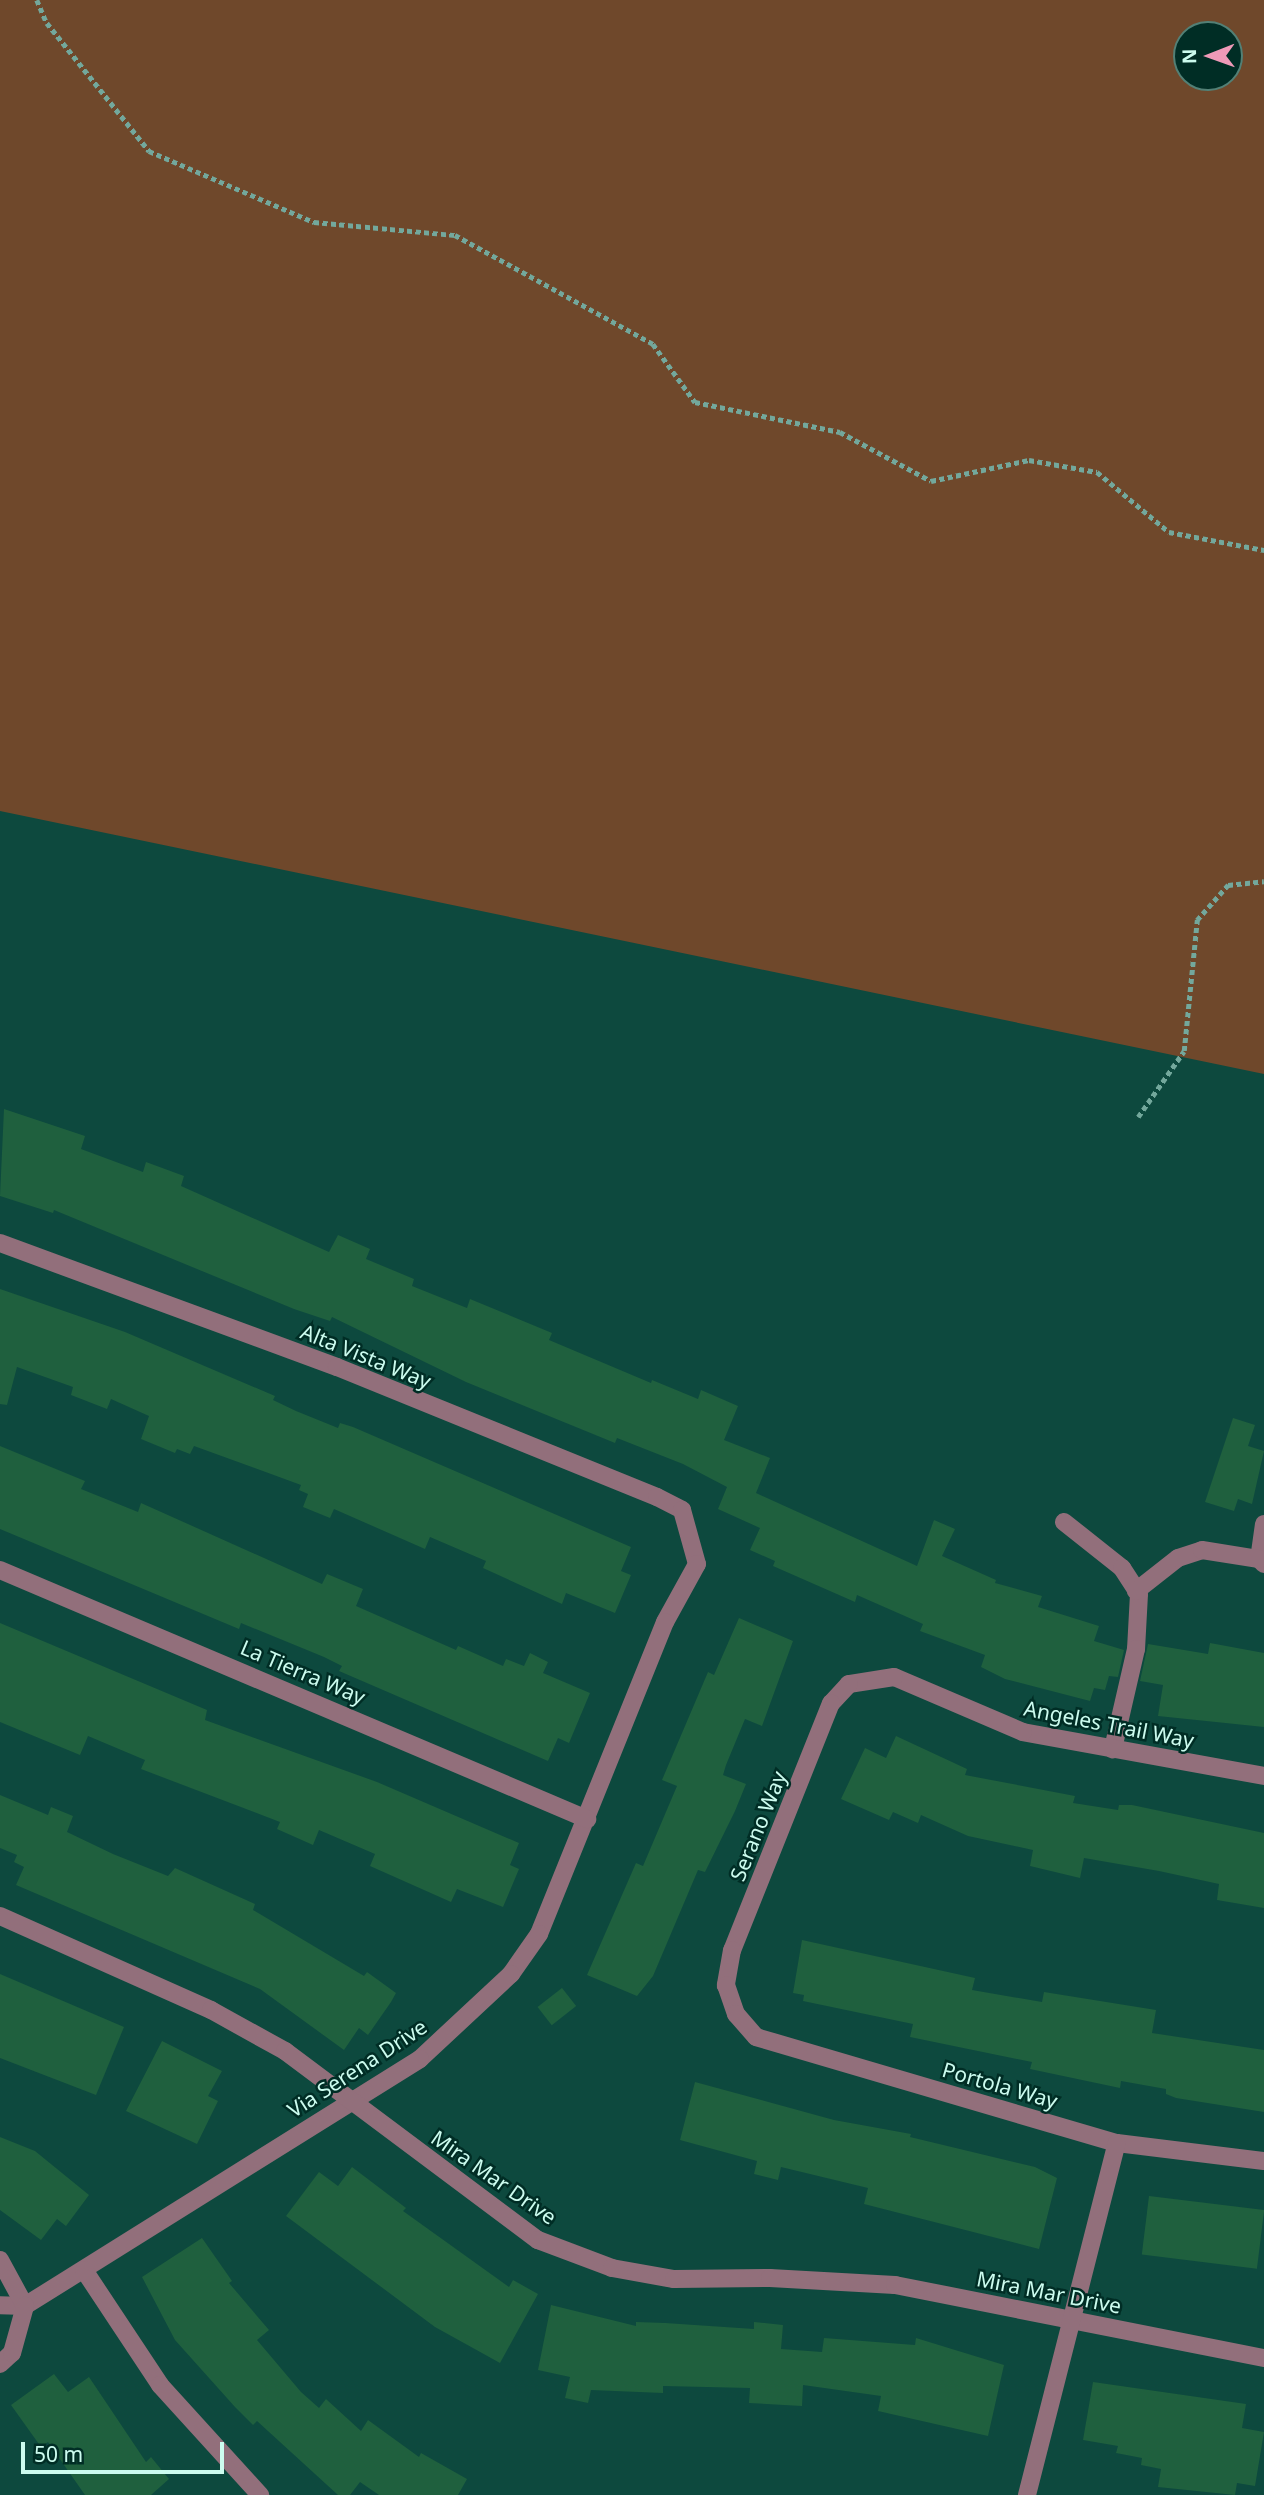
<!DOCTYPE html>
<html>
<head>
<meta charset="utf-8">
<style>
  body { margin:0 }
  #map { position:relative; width:1264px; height:2495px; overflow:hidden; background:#0d493e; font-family:"Noto Sans",sans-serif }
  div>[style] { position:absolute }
  .green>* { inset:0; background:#6f482b }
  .building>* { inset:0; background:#1f603e; transform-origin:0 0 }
  .path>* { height:4.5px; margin-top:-2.25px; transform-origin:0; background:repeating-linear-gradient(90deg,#73a89c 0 5px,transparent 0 8.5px) }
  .minor>* { height:18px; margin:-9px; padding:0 9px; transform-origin:9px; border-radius:9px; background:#926f7b }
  span { translate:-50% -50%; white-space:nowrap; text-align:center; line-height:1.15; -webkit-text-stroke:5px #002d25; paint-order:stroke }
  .street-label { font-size:21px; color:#ccfcef }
  .north { position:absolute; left:1173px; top:21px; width:70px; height:70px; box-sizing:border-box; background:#002d25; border:2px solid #528076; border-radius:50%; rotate:269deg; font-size:19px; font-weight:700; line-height:28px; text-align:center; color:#ccfcef }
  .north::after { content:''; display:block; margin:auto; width:24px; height:32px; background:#ef9ab8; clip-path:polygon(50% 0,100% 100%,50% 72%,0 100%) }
  .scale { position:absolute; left:21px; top:2442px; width:203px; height:32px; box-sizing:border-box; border:4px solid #ccfcef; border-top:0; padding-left:9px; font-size:21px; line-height:24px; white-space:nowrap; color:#ccfcef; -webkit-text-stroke:5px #002d25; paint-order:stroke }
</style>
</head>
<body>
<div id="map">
  <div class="green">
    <i style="clip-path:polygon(evenodd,0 0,1264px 0,1264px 1074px,0 811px,0 0,1187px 35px,1229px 35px,1229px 77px,1187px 77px,1187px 35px)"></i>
  </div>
  <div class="building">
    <i style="clip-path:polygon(4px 1109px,85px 1136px,81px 1149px,143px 1172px,146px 1162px,184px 1176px,181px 1186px,329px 1252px,338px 1235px,370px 1249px,366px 1259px,414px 1279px,412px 1286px,467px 1308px,470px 1299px,552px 1333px,549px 1340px,651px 1383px,652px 1380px,698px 1399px,701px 1390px,738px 1406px,724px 1440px,770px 1458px,756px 1493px,917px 1566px,934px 1520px,955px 1529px,942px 1556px,996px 1580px,995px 1583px,1042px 1596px,1038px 1607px,1099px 1626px,1094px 1641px,1124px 1650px,1118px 1677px,1109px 1676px,1105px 1690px,1094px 1688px,1090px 1701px,1005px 1679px,981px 1667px,985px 1655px,920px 1631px,923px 1624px,857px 1595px,855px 1602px,773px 1566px,775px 1561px,750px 1550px,760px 1528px,718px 1509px,727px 1487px,683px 1464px,617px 1438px,615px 1443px,466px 1382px,332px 1317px,330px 1321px,294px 1309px,54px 1210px,53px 1213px,0 1196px)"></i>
    <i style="clip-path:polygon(0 1289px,125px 1332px,275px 1396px,273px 1400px,296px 1411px,338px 1428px,340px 1423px,353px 1427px,631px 1547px,621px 1571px,631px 1575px,615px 1613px,566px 1593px,562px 1604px,483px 1568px,486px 1561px,430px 1537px,425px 1549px,334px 1509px,330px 1518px,303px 1507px,308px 1494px,299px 1490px,301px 1485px,194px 1446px,190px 1454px,177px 1449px,175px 1453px,141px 1439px,149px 1416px,111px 1399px,107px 1409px,71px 1395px,73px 1387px,17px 1367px,7px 1405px,0 1404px)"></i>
    <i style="clip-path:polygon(1233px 1418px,1255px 1425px,1248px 1446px,1264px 1451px,1252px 1504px,1238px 1499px,1234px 1511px,1205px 1502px)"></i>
    <i style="clip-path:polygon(0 1446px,85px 1481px,81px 1489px,138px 1512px,141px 1503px,322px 1584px,327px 1574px,363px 1589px,356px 1606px,456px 1650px,458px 1646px,503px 1666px,506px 1659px,524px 1666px,530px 1653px,548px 1662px,543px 1673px,590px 1693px,569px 1743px,558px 1738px,548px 1761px,339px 1671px,342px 1666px,324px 1657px,241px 1623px,239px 1629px,0 1529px)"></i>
    <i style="clip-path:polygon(739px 1618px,793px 1641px,762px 1726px,745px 1719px,726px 1765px,723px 1775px,746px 1784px,735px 1811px,705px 1872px,698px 1870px,653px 1976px,637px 1996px,587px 1975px,636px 1863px,643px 1866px,677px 1786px,662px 1780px,708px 1672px,714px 1675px)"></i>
    <i style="clip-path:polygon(0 1623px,207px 1710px,205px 1720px,377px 1782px,519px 1843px,510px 1865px,519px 1869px,503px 1907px,457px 1889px,451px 1902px,370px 1866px,375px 1854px,319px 1830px,313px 1845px,277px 1829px,280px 1822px,141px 1769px,145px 1760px,88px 1736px,80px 1755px,0 1722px)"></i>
    <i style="clip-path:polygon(1210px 1643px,1264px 1653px,1264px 1727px,1158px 1716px,1163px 1685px,1140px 1681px,1148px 1644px,1208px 1654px)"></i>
    <i style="clip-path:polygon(896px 1736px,967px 1769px,965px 1775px,1075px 1796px,1073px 1803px,1118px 1810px,1119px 1805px,1132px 1805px,1264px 1833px,1264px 1908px,1217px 1900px,1219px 1884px,1159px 1871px,1084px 1858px,1080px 1878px,1030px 1866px,1033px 1850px,968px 1836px,921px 1815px,918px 1823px,893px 1812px,889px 1820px,841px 1799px,865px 1748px,886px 1758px)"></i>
    <i style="clip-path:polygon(0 1795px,48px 1815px,51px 1807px,73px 1816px,67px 1832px,113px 1854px,168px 1876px,175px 1868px,255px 1904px,253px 1910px,364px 1976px,367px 1972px,396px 1993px,391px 2002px,368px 2035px,359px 2028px,344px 2050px,260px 1989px,16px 1885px,24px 1867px,14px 1862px,17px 1855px,0 1848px)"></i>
    <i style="clip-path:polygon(802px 1940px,975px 1978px,972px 1990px,1042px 2002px,1044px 1992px,1156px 2010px,1152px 2033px,1264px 2050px,1264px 2112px,1176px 2098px,1166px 2094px,1166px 2089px,1121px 2081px,1120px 2088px,1030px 2069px,1032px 2062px,910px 2037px,913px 2024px,803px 2001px,804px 1995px,793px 1993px)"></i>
    <i style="clip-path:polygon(0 1974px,124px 2027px,96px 2095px,0 2058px)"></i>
    <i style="left:562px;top:1988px;width:23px;height:31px;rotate:52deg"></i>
    <i style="clip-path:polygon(162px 2041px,222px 2071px,208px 2096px,218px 2101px,197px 2144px,126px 2111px)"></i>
    <i style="clip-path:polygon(695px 2082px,834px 2120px,911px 2134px,910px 2137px,1035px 2167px,1057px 2178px,1039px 2249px,864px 2204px,868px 2188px,781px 2167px,778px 2180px,754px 2174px,757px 2161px,680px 2140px)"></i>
    <i style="clip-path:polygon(0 2137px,35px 2151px,89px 2195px,66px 2226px,57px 2219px,41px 2240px,0 2210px)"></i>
    <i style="clip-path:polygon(352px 2167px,406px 2208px,403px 2211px,509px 2287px,513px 2280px,538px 2294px,500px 2363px,435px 2327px,286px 2216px,319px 2172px,338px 2186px)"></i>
    <i style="left:1149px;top:2196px;width:116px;height:59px;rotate:7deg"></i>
    <i style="clip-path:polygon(202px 2238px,232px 2281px,229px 2283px,269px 2330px,257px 2340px,301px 2392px,319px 2408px,326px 2399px,361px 2431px,368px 2420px,419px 2457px,421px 2453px,467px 2479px,458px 2495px,379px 2495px,360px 2482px,350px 2495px,338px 2495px,257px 2421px,253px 2425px,235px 2407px,175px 2340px,142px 2277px)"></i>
    <i style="clip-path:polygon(551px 2305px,636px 2326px,636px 2322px,665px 2323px,754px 2329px,754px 2322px,783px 2325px,781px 2349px,822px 2352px,824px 2338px,915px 2345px,916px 2338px,1004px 2365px,988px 2436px,878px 2411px,881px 2396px,803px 2385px,802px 2406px,749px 2403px,750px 2388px,663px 2386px,663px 2393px,591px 2390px,588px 2403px,565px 2398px,570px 2377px,538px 2370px)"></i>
    <i style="clip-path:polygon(54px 2374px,68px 2392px,89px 2377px,146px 2462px,151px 2457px,169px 2479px,151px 2495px,85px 2495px,48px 2442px,41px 2447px,11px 2405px)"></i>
    <i style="clip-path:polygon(1093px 2382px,1246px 2404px,1242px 2428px,1264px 2432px,1255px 2486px,1237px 2483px,1235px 2495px,1158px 2487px,1161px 2469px,1141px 2465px,1142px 2458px,1116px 2453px,1118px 2446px,1083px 2440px)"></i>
  </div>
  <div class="path">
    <i style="left:37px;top:0;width:25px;rotate:67deg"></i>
    <i style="left:47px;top:23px;width:164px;rotate:51.4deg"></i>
    <i style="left:149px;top:151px;width:180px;rotate:23.3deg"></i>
    <i style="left:314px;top:222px;width:142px;rotate:5.3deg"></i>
    <i style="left:455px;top:235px;width:226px;rotate:28.8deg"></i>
    <i style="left:653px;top:344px;width:72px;rotate:54.1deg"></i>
    <i style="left:695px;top:402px;width:148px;rotate:11.7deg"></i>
    <i style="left:840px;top:432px;width:103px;rotate:28.3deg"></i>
    <i style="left:931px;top:481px;width:100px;rotate:-12.1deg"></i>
    <i style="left:1029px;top:460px;width:69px;rotate:10deg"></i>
    <i style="left:1097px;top:472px;width:94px;rotate:39.8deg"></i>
    <i style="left:1169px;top:532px;width:97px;rotate:10.7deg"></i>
    <i style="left:1138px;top:1117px;width:80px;rotate:-55.1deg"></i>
    <i style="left:1184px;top:1051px;width:132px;rotate:-84.3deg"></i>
    <i style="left:1197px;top:920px;width:47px;rotate:-48.5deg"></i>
    <i style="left:1228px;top:885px;width:36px;rotate:-6deg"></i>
  </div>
  <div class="minor">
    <i style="left:0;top:1243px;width:359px;rotate:20.2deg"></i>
    <i style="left:337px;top:1367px;width:345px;rotate:22.1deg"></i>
    <i style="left:657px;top:1497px;width:28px;rotate:27deg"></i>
    <i style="left:682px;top:1510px;width:56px;rotate:74.5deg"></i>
    <i style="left:697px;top:1564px;width:66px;rotate:118.9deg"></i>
    <i style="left:665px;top:1622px;width:336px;rotate:112deg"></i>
    <i style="left:539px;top:1934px;width:49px;rotate:125deg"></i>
    <i style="left:511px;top:1974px;width:125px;rotate:137deg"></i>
    <i style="left:420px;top:2059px;width:466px;rotate:148deg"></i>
    <i style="left:25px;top:2306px;width:25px;rotate:-178deg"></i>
    <i style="left:1064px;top:1522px;width:74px;rotate:38.4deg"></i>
    <i style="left:1122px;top:1568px;width:31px;rotate:57deg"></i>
    <i style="left:1139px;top:1594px;width:55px;rotate:93.1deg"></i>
    <i style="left:1136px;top:1649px;width:103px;rotate:103deg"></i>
    <i style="left:1264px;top:1524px;width:35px;rotate:98deg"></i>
    <i style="left:1259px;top:1559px;width:7px;rotate:45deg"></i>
    <i style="left:0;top:1570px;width:638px;rotate:22.99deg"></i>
    <i style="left:1136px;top:1591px;width:53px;rotate:-38.2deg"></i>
    <i style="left:1178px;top:1558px;width:25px;rotate:-18deg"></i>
    <i style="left:1202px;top:1550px;width:58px;rotate:9deg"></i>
    <i style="left:1264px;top:1776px;width:245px;rotate:-169.7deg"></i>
    <i style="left:1023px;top:1732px;width:140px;rotate:-156.9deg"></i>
    <i style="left:894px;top:1677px;width:46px;rotate:171.2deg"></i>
    <i style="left:849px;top:1684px;width:26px;rotate:133deg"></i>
    <i style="left:831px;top:1703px;width:266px;rotate:111.8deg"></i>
    <i style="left:732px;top:1950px;width:36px;rotate:100deg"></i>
    <i style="left:726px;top:1985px;width:31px;rotate:71deg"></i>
    <i style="left:736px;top:2014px;width:30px;rotate:49deg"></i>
    <i style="left:756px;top:2037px;width:376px;rotate:16.4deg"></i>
    <i style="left:1117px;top:2143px;width:148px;rotate:7deg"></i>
    <i style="left:0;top:1916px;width:231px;rotate:24deg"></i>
    <i style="left:211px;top:2010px;width:85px;rotate:29deg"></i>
    <i style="left:285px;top:2051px;width:316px;rotate:36.8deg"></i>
    <i style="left:538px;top:2240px;width:79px;rotate:20.7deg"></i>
    <i style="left:612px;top:2268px;width:63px;rotate:10.1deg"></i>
    <i style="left:674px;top:2279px;width:96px;rotate:-0.6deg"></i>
    <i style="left:770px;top:2278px;width:125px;rotate:3.2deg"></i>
    <i style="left:895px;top:2285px;width:376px;rotate:11.2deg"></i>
    <i style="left:0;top:2260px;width:52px;rotate:61.5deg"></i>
    <i style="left:84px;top:2270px;width:138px;rotate:56.5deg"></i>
    <i style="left:160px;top:2385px;width:149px;rotate:47.7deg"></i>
    <i style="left:0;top:2364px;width:16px;rotate:-43deg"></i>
    <i style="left:12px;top:2353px;width:49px;rotate:-74.5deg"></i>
    <i style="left:1027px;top:2495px;width:363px;rotate:-75.7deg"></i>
  </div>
  <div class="street-label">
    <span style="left:366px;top:1356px;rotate:22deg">Alta Vista Way</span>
    <span style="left:303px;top:1672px;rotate:23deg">La Tierra Way</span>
    <span style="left:1109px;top:1724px;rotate:11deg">Angeles Trail Way</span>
    <span style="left:758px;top:1826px;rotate:-68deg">Serano Way</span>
    <span style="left:357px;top:2068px;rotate:-33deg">Via Serena Drive</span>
    <span style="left:1000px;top:2085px;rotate:16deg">Portola Way</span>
    <span style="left:494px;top:2177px;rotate:35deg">Mira Mar Drive</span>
    <span style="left:1049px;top:2292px;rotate:11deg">Mira Mar Drive</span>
  </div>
  <div class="north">N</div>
  <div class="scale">50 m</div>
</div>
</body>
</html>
